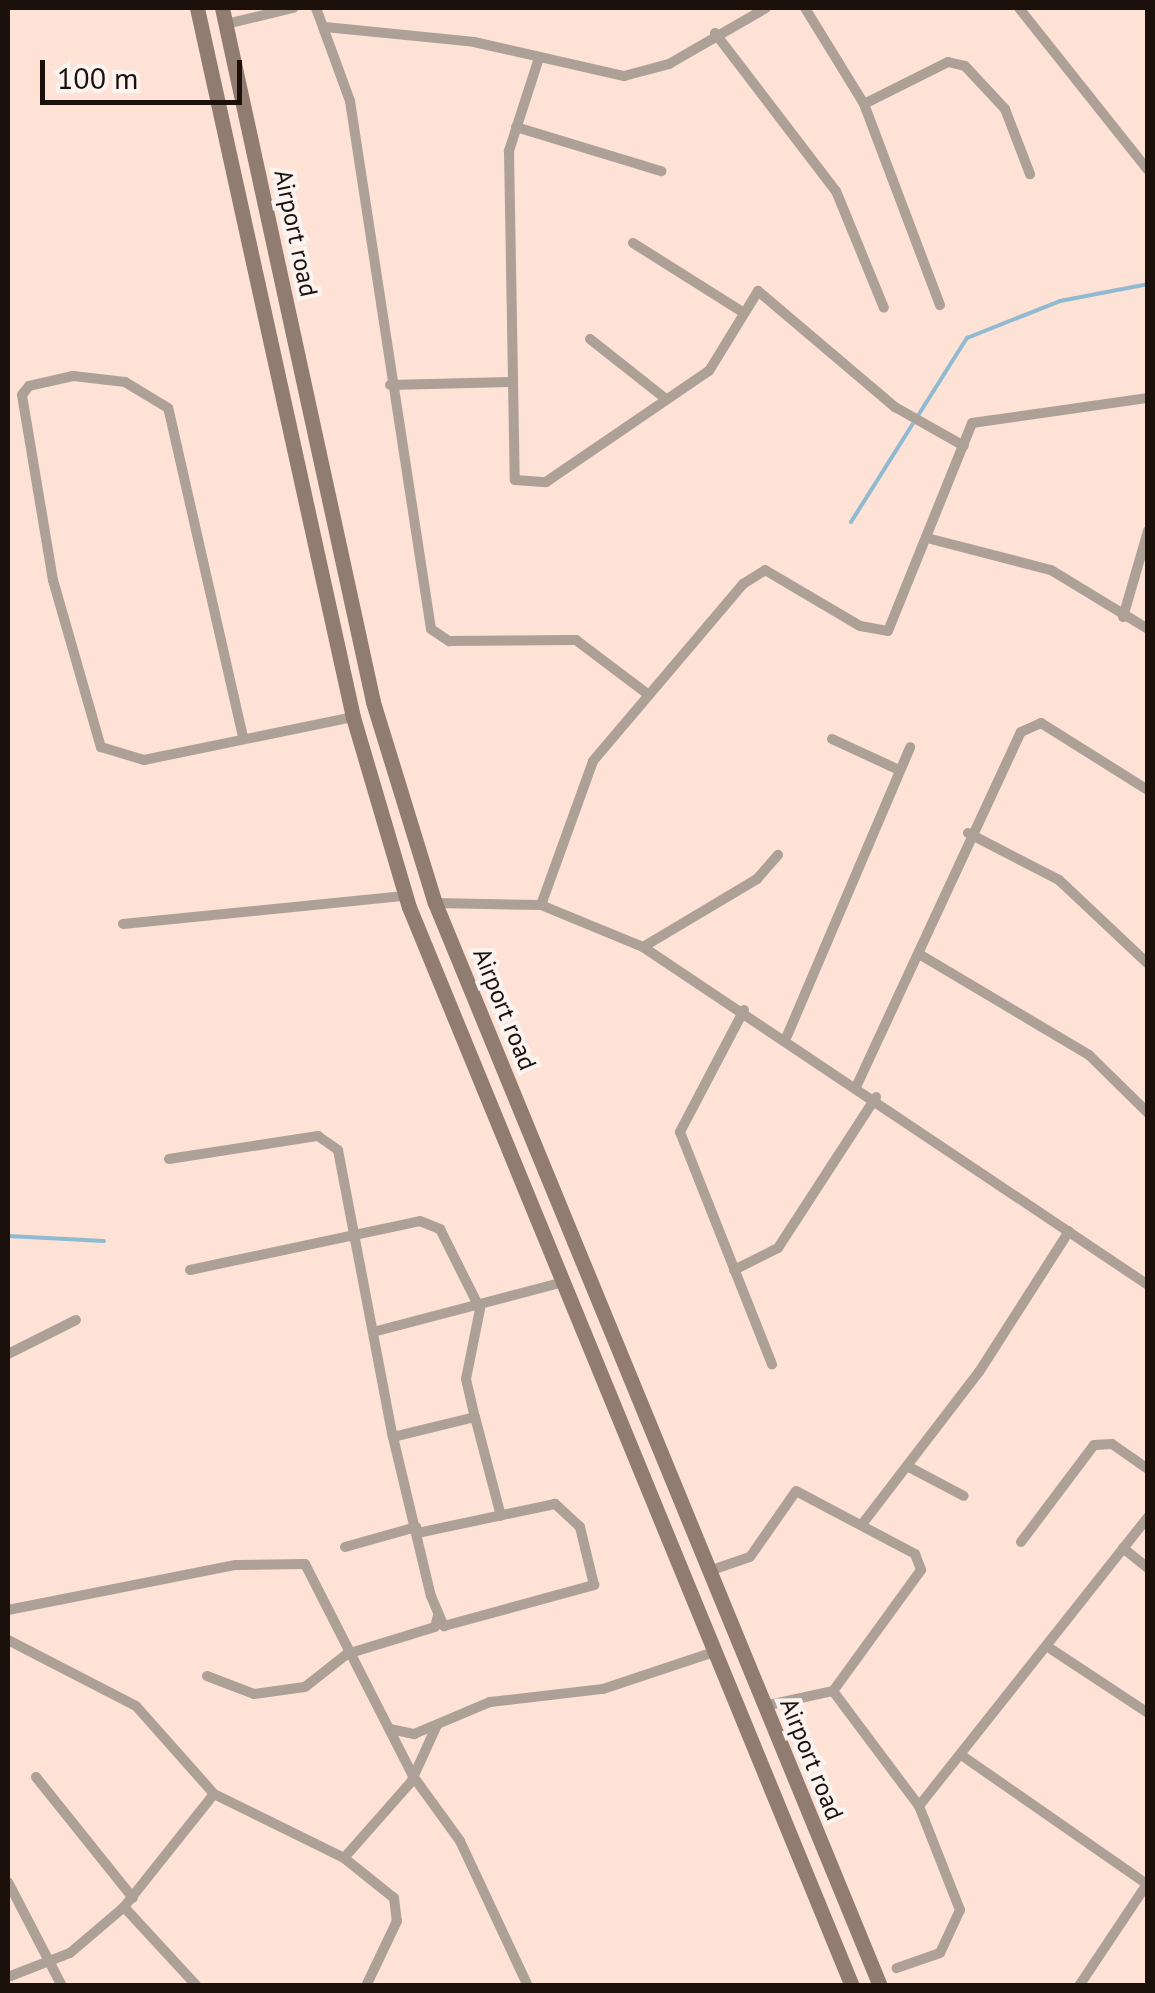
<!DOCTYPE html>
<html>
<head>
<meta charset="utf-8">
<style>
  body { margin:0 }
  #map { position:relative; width:1155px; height:1993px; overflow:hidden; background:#fee2d5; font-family:"PT Sans",sans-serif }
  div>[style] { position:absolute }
  .stream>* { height:4px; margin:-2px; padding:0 2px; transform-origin:2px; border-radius:2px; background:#90bad2 }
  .minor>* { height:10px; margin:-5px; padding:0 5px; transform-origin:5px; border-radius:5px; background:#ada097 }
  .secondary>* { height:15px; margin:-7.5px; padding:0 7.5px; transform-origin:7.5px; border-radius:7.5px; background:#907c70 }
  span { translate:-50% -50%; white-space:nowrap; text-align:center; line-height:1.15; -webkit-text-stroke:8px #fbf4f1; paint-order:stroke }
  .street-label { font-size:25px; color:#1b100a }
  .frame { position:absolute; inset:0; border:10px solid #1b100a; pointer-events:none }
  .scale { position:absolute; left:40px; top:60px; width:202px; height:45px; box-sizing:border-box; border:5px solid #1b100a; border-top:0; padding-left:12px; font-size:30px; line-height:35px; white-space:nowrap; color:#1b100a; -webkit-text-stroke:8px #fbf4f1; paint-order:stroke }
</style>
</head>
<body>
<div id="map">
  <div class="stream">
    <i style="left:851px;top:522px;width:218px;rotate:-57.8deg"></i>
    <i style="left:967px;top:338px;width:100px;rotate:-21.7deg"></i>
    <i style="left:1060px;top:301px;width:90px;rotate:-10.9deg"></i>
    <i style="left:8px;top:1236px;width:96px;rotate:3deg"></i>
  </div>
  <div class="minor">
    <i style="left:316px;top:8px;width:99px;rotate:69.9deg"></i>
    <i style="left:350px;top:101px;width:534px;rotate:81.28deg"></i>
    <i style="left:431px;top:629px;width:22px;rotate:34deg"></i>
    <i style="left:449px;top:641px;width:127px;rotate:-0.5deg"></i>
    <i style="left:576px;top:640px;width:88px;rotate:37.1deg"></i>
    <i style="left:805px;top:8px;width:113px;rotate:58.4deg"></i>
    <i style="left:864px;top:104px;width:215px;rotate:69.3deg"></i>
    <i style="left:1019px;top:8px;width:207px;rotate:51.5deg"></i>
    <i style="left:226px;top:24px;width:69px;rotate:-13.4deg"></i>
    <i style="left:325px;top:27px;width:150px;rotate:5.7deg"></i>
    <i style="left:474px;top:42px;width:154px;rotate:12.8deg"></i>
    <i style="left:624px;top:76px;width:47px;rotate:-14.9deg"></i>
    <i style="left:669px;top:64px;width:112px;rotate:-30deg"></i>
    <i style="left:715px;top:33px;width:199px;rotate:52.6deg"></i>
    <i style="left:836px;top:191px;width:126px;rotate:67.7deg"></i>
    <i style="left:538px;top:61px;width:95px;rotate:107.9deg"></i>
    <i style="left:509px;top:151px;width:329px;rotate:89deg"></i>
    <i style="left:515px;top:480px;width:31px;rotate:4deg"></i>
    <i style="left:546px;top:482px;width:197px;rotate:-34.3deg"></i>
    <i style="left:709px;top:371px;width:94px;rotate:-58.5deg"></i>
    <i style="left:758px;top:291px;width:180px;rotate:40.3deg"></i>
    <i style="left:895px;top:407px;width:79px;rotate:29.5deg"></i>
    <i style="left:864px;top:104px;width:94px;rotate:-26.6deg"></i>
    <i style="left:948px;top:62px;width:17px;rotate:13deg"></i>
    <i style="left:965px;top:66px;width:59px;rotate:47.1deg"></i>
    <i style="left:1005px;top:109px;width:70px;rotate:69deg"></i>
    <i style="left:516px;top:127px;width:152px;rotate:16.9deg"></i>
    <i style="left:633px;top:243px;width:128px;rotate:32.2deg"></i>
    <i style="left:590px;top:339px;width:97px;rotate:38.3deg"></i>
    <i style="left:390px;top:385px;width:121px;rotate:-1.4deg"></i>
    <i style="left:927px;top:538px;width:128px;rotate:14.5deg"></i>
    <i style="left:1051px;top:570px;width:114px;rotate:31.3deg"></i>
    <i style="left:1123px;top:617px;width:90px;rotate:-73.8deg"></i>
    <i style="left:243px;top:737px;width:337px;rotate:-102.8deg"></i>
    <i style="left:168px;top:408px;width:50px;rotate:-148.8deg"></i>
    <i style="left:125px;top:382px;width:52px;rotate:-173.4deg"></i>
    <i style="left:73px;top:376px;width:45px;rotate:167.2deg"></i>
    <i style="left:29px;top:386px;width:11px;rotate:128deg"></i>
    <i style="left:22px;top:395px;width:188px;rotate:80.5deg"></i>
    <i style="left:53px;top:580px;width:174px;rotate:74deg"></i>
    <i style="left:101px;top:747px;width:45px;rotate:16.8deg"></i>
    <i style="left:144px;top:760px;width:213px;rotate:-11.6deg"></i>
    <i style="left:832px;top:739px;width:72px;rotate:24.8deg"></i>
    <i style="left:968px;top:833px;width:102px;rotate:27.3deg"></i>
    <i style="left:1059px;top:880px;width:122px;rotate:43.3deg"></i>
    <i style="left:435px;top:903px;width:106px;rotate:1.1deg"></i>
    <i style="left:541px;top:905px;width:110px;rotate:22.4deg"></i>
    <i style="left:643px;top:947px;width:608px;rotate:33.79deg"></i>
    <i style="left:541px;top:905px;width:153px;rotate:-70.1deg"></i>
    <i style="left:593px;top:761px;width:232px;rotate:-49.7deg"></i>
    <i style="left:743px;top:584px;width:26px;rotate:-32deg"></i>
    <i style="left:765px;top:570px;width:110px;rotate:30.5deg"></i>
    <i style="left:860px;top:626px;width:28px;rotate:10deg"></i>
    <i style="left:888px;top:631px;width:224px;rotate:-68deg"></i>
    <i style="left:972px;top:423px;width:178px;rotate:-8.1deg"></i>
    <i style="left:123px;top:924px;width:283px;rotate:-5.7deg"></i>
    <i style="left:643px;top:947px;width:133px;rotate:-30.8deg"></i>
    <i style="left:757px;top:879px;width:32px;rotate:-49deg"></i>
    <i style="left:919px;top:954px;width:198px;rotate:30.7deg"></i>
    <i style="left:1089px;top:1055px;width:83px;rotate:44.5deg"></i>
    <i style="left:744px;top:1010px;width:138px;rotate:117.7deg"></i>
    <i style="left:680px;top:1132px;width:250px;rotate:68.4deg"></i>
    <i style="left:787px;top:1036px;width:314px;rotate:-66.9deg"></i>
    <i style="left:857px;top:1085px;width:389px;rotate:-65.1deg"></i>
    <i style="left:1021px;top:732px;width:22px;rotate:-24deg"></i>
    <i style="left:1041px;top:723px;width:126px;rotate:32.1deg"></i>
    <i style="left:169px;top:1159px;width:151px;rotate:-8.8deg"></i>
    <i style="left:318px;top:1136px;width:24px;rotate:35deg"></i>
    <i style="left:338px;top:1150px;width:292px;rotate:79.2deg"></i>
    <i style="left:393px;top:1437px;width:163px;rotate:76.6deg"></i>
    <i style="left:431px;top:1596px;width:33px;rotate:67deg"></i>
    <i style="left:444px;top:1626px;width:156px;rotate:-15.3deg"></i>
    <i style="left:594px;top:1585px;width:60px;rotate:-103.6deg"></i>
    <i style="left:580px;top:1527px;width:34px;rotate:-137deg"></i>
    <i style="left:555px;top:1504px;width:141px;rotate:168.1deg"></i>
    <i style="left:190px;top:1270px;width:235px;rotate:-12deg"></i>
    <i style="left:420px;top:1221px;width:22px;rotate:22deg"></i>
    <i style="left:440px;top:1229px;width:89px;rotate:63.4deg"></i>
    <i style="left:480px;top:1309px;width:71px;rotate:101.3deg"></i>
    <i style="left:466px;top:1379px;width:39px;rotate:77deg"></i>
    <i style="left:475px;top:1417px;width:84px;rotate:166.3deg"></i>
    <i style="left:734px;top:1270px;width:49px;rotate:-26.6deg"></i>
    <i style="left:778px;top:1248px;width:180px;rotate:-57deg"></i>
    <i style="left:373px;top:1332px;width:196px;rotate:-14.7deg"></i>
    <i style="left:8px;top:1354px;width:76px;rotate:-26.6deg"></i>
    <i style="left:475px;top:1417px;width:102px;rotate:75.3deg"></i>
    <i style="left:907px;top:1466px;width:64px;rotate:27.8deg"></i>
    <i style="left:863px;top:1523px;width:190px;rotate:-52.5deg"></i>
    <i style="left:979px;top:1372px;width:167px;rotate:-57.4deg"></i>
    <i style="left:1021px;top:1542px;width:121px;rotate:-53deg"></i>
    <i style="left:1094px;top:1445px;width:18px;rotate:-3deg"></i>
    <i style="left:1112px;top:1444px;width:44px;rotate:34.8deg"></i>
    <i style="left:345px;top:1547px;width:74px;rotate:-15.7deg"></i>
    <i style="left:1123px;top:1548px;width:32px;rotate:39deg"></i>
    <i style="left:709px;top:1571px;width:43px;rotate:-18.9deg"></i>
    <i style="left:750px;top:1557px;width:80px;rotate:-55.1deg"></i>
    <i style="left:796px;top:1491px;width:135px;rotate:27.9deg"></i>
    <i style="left:915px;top:1554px;width:17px;rotate:69deg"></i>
    <i style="left:921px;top:1570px;width:150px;rotate:126deg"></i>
    <i style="left:8px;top:1610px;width:232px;rotate:-11.2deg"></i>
    <i style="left:236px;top:1565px;width:69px;rotate:-0.8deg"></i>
    <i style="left:305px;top:1564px;width:238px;rotate:63deg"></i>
    <i style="left:413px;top:1776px;width:80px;rotate:54.1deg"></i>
    <i style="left:460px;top:1841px;width:160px;rotate:64.9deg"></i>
    <i style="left:8px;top:1640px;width:144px;rotate:27.3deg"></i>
    <i style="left:136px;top:1706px;width:118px;rotate:48.4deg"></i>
    <i style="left:214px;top:1794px;width:145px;rotate:26.2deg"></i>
    <i style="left:344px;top:1858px;width:64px;rotate:38.7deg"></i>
    <i style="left:394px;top:1898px;width:23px;rotate:83deg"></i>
    <i style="left:397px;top:1921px;width:72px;rotate:115.5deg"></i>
    <i style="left:1051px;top:1649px;width:116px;rotate:33.4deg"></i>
    <i style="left:207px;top:1676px;width:50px;rotate:21deg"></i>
    <i style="left:254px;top:1694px;width:51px;rotate:-7.8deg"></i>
    <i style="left:305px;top:1687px;width:53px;rotate:-38.2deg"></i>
    <i style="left:347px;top:1654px;width:92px;rotate:-17.1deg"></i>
    <i style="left:435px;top:1627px;width:11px;rotate:-75deg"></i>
    <i style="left:764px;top:1706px;width:71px;rotate:-12.3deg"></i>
    <i style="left:833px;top:1691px;width:144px;rotate:53.2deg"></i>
    <i style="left:919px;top:1806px;width:112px;rotate:68.5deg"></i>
    <i style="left:960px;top:1910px;width:47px;rotate:114.9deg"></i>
    <i style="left:940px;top:1953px;width:46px;rotate:160.8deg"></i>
    <i style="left:390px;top:1729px;width:25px;rotate:12deg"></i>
    <i style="left:414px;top:1734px;width:82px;rotate:-22.8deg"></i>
    <i style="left:490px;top:1702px;width:114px;rotate:-6.6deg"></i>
    <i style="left:603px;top:1689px;width:117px;rotate:-18.4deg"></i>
    <i style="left:964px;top:1757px;width:223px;rotate:34.8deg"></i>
    <i style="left:1147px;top:1884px;width:123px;rotate:123.7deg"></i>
    <i style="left:36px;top:1777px;width:155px;rotate:51.3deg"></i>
    <i style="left:919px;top:1806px;width:369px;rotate:-51.6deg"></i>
    <i style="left:344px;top:1858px;width:101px;rotate:-48.6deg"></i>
    <i style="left:411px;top:1782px;width:63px;rotate:-65.5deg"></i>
    <i style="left:8px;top:1882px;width:117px;rotate:62.6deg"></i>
    <i style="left:124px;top:1907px;width:108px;rotate:47.3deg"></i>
    <i style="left:8px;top:1977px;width:66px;rotate:-21.2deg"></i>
    <i style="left:70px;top:1953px;width:71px;rotate:-40.4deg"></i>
    <i style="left:124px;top:1907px;width:144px;rotate:-51.5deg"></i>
  </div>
  <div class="secondary">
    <i style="left:197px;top:8px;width:726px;rotate:77.59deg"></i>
    <i style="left:353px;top:717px;width:198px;rotate:73.6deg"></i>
    <i style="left:409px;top:907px;width:1166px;rotate:67.68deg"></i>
    <i style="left:222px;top:8px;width:710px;rotate:77.72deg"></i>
    <i style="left:373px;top:702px;width:210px;rotate:72.9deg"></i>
    <i style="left:435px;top:903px;width:1171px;rotate:67.66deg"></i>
  </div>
  <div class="street-label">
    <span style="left:296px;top:233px;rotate:78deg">Airport road</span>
    <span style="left:505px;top:1009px;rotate:68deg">Airport road</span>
    <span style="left:812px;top:1759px;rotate:68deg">Airport road</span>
  </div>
  <div class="frame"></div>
  <div class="scale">100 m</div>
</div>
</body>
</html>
